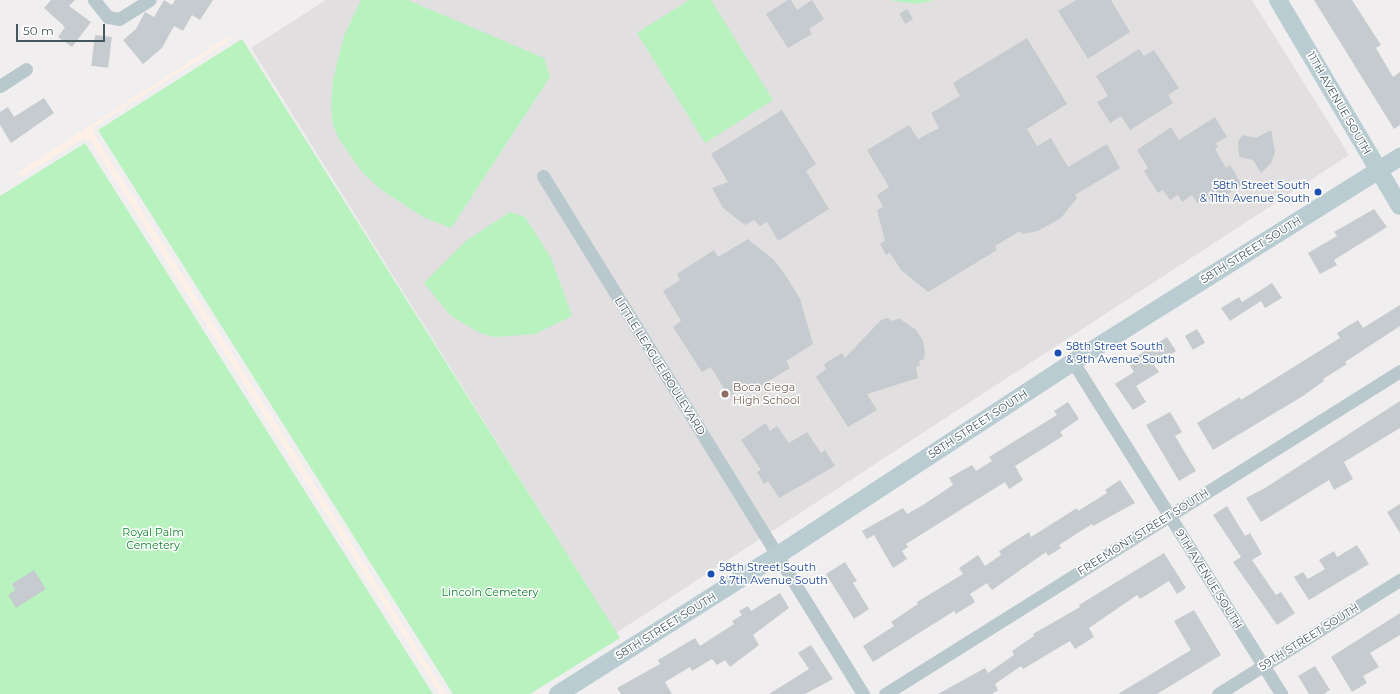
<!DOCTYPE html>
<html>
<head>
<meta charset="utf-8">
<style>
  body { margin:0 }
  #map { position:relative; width:1400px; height:694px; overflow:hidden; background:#f1eeef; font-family:Montserrat,sans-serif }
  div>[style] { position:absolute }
  .commercial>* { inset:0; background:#fef0e6 }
  .education>* { inset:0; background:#e2dfe1 }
  .green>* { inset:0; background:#b8f3bf }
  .building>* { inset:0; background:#c5cbcf; transform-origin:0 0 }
  .street>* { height:13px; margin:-6.5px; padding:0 6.5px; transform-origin:6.5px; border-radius:6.5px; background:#b8c8cd }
  .secondary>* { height:18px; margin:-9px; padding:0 9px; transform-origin:9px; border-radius:9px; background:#b8ccd2 }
  .dots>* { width:11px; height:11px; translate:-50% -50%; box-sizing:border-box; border:2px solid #fff; border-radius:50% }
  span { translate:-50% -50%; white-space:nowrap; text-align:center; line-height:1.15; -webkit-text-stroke:3px #fff; paint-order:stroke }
  .street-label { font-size:11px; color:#45585e }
  .transit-label { font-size:11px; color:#164399 }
  .right { translate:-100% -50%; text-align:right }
  .left { translate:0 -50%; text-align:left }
  .education-label { font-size:11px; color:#785e54 }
  .park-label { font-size:11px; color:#0e862b }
  .scale { position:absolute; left:16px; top:24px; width:89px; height:18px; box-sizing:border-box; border:2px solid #45585e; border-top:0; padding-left:5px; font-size:12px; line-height:14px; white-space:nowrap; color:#45585e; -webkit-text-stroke:3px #fff; paint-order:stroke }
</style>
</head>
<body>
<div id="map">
  <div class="commercial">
    <i style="clip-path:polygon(228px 37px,230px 40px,95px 126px,93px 133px,446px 694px,440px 694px,90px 140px,82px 139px,21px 177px,18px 172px,0 184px)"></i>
  </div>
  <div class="education">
    <i style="clip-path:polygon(326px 0,1252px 0,1349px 155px,616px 633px,251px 48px)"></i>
  </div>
  <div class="green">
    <i style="clip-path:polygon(361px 0,408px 0,544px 58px,550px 77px,451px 228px,423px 217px,380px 189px,362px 172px,339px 139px,333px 125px,331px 107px,333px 80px,344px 36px)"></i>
    <i style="clip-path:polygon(689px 0,711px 0,773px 100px,705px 143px,637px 33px)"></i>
    <i style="clip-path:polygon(889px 0,935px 0,915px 4px)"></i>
    <i style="clip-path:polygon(242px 39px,620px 638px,530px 694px,453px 694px,98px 130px)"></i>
    <i style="clip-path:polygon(85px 143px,433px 694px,0 694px,0 196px)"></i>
    <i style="clip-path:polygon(510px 212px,525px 217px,551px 258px,572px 316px,535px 334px,495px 337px,480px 333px,450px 315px,424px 283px,466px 241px)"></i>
  </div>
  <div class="building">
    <i style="clip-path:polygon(51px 0,75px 0,69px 6px,91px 22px,72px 47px,58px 37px,65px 27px,44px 8px)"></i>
    <i style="clip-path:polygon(164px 0,172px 5px,175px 0,213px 0,200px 20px,192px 15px,183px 31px,174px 26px,162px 48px,143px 64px,123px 40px,136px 29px,145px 12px,154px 17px)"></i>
    <i style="clip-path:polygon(788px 0,791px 0,797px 10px,812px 0,824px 19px,809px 29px,812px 34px,788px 48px,766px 14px)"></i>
    <i style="clip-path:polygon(1076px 0,1111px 0,1130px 32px,1088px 59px,1058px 11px)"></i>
    <i style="clip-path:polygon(1314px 0,1352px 0,1381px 45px,1376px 48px,1393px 77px,1400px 72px,1400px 125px,1394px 129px)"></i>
    <i style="left:907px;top:9px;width:12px;height:9px;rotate:59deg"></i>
    <i style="left:95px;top:35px;width:17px;height:31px;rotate:7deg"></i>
    <i style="clip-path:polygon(1027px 38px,1067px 104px,1027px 129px,1037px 146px,1051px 138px,1068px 167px,1107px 144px,1120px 168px,1075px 195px,1077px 198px,1061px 218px,1038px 231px,1022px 234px,1020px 231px,995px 246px,997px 250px,928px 292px,901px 270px,890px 253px,886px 255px,880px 244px,885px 241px,877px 210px,883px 207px,877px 195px,889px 187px,867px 150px,909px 125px,918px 139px,939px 128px,931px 113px,960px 96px,953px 83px)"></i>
    <i style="clip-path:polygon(1139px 49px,1144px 56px,1154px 50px,1179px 88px,1168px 95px,1173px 103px,1130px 130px,1121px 116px,1110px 123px,1097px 102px,1108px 96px,1096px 76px)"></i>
    <i style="clip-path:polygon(44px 98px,54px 113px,11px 143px,0 125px,0 112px,8px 107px,14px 117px)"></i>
    <i style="clip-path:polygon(782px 110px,816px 164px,806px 171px,829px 209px,778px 241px,767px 222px,760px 226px,754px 220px,745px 225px,723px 208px,712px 188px,728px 182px,711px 154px)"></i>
    <i style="clip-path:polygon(1215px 117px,1227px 137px,1216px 143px,1218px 147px,1215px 149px,1226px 168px,1230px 165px,1242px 185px,1212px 204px,1207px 196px,1197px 203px,1192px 195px,1182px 202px,1178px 195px,1170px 200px,1163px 190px,1158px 193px,1144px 171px,1148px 168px,1137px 150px,1171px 127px,1179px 140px)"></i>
    <i style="clip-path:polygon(1271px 130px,1275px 152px,1271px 163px,1261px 173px,1253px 160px,1239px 157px,1238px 141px,1243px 135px,1256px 138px)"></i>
    <i style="clip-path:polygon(1374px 209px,1387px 227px,1334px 260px,1337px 265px,1320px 274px,1308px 253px,1337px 236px,1334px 232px)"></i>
    <i style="clip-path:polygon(748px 239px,774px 260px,788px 279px,800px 299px,813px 344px,786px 361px,790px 368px,751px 392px,746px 386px,729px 397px,711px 367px,702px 372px,673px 327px,681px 321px,663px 291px,680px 280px,677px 274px,714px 250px,718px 257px)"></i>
    <i style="clip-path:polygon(1272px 283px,1282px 298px,1265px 308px,1261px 301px,1230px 321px,1221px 308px,1239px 297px,1242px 302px)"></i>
    <i style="clip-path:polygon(1400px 305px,1400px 326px,1345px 362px,1347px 364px,1323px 379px,1324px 381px,1303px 396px,1213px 450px,1197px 423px,1240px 397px,1241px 400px,1340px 338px,1337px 333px,1358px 320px,1363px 328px)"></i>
    <i style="clip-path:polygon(887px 318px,893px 321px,899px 318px,916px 330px,923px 341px,925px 352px,924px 359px,919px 361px,920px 365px,916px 367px,918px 378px,867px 394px,877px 410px,848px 427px,816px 377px,826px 369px,824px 364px,842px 353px,845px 358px,881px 320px)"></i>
    <i style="left:1197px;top:329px;width:16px;height:14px;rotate:60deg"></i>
    <i style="clip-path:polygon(1167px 337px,1176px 351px,1154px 365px,1159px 372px,1136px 386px,1146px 402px,1133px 410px,1115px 384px,1134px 372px,1128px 362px)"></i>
    <i style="clip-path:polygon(1400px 401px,1400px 428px,1344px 462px,1353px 479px,1334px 490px,1329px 480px,1261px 522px,1246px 498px,1265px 488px)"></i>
    <i style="clip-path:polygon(1068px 402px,1079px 419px,1060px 432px,1063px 436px,1015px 466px,1023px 480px,1009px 489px,1005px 482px,906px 544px,908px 547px,902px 551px,907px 559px,893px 568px,874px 535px,867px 539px,862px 531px,903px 508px,907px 514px,923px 505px,953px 485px,949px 478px,972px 465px,976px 471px,992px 461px,989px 457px,1057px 415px,1054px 411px)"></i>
    <i style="clip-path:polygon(1170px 412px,1182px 432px,1175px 436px,1196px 471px,1179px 481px,1146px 425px)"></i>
    <i style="clip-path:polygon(766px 423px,770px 431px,777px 426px,789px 443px,807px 432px,821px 453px,825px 450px,835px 466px,779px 498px,768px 481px,764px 484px,757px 472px,761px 470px,741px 440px)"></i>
    <i style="clip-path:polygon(1120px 480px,1135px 503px,1093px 526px,1092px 524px,1059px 545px,1061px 548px,1048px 556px,1046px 552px,992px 590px,987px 583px,970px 594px,975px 602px,956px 614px,954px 611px,873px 662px,863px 646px,894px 626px,891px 622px,918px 604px,917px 602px,963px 574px,959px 568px,978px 555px,985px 566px,1001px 555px,999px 551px,1029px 532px,1031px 537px,1077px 508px,1078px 511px,1107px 493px,1105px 490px)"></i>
    <i style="clip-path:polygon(1400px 504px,1400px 533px,1387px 512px)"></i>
    <i style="clip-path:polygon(1227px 506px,1245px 536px,1250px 533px,1262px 554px,1252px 560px,1276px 595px,1281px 592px,1295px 613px,1277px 625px,1233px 562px,1241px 557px,1213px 515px)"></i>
    <i style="clip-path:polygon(1357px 545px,1369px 564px,1309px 600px,1294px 577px,1303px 572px,1308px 579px,1325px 569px,1319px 560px,1334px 551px,1337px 557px)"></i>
    <i style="clip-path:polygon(1164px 553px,1186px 588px,1177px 594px,1169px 581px,1140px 599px,1137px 595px,1089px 628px,1094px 637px,1075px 649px,1070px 641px,1023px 669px,1021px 666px,995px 684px,998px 690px,992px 694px,938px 694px,985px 668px,988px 673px,1014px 655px,1012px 651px,1034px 636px,1033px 634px,1080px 607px,1079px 605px)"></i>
    <i style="clip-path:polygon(845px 562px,857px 581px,853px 583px,869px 609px,854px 619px,826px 574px)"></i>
    <i style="clip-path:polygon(34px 570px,46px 589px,16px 608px,8px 595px,15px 590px,12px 584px)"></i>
    <i style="clip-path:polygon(780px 593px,789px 608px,753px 635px,759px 645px,730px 667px,725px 660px,717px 665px,712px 659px,692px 671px,690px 667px,665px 682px,672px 694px,621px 694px,617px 688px,660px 664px,658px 660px,695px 638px,700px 646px,734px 624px,732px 621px,742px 615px,739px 611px,748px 606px,751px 611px)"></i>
    <i style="clip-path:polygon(1194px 610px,1221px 655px,1157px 694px,1118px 694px,1191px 650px,1174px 621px)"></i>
    <i style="clip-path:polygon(1400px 613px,1400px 635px,1370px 653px,1379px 667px,1363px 676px,1367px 683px,1352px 692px,1331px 657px)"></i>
    <i style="clip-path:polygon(811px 645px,833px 679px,805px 694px,769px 694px,809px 669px,798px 653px)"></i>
    <i style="clip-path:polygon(1315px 666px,1330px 690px,1324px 694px,1309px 694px,1298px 676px)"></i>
  </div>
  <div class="street">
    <i style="left:94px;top:0;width:22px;rotate:51deg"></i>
    <i style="left:108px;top:17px;width:11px;rotate:10deg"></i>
    <i style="left:119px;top:19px;width:36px;rotate:-32deg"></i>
    <i style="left:0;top:86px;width:31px;rotate:-33deg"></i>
    <i style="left:543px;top:176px;width:609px;rotate:58.29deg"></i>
    <i style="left:1073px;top:362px;width:392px;rotate:57.9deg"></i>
    <i style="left:885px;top:694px;width:608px;rotate:-32.1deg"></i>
    <i style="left:1218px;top:694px;width:215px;rotate:-32.1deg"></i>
  </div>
  <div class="secondary">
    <i style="left:1278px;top:0;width:239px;rotate:59.4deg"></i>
    <i style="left:558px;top:694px;width:260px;rotate:-32.3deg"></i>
    <i style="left:778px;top:555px;width:353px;rotate:-33.2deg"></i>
    <i style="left:1073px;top:362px;width:386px;rotate:-32.1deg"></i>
  </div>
  <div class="dots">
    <i style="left:1318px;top:192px;background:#1a4fb4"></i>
    <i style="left:1058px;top:353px;background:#1a4fb4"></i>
    <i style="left:725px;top:394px;background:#8d6e63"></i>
    <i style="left:711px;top:574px;background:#1a4fb4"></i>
  </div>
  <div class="street-label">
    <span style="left:1339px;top:103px;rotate:60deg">11TH AVENUE SOUTH</span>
    <span style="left:1251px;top:250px;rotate:-32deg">58TH STREET SOUTH</span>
    <span style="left:660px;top:366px;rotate:58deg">LITTLE LEAGUE BOULEVARD</span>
    <span style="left:978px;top:424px;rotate:-33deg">58TH STREET SOUTH</span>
    <span style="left:1143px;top:532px;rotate:-32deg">FREEMONT STREET SOUTH</span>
    <span style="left:1209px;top:579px;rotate:58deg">9TH AVENUE SOUTH</span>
    <span style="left:666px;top:626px;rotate:-32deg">58TH STREET SOUTH</span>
    <span style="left:1309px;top:637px;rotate:-32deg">59TH STREET SOUTH</span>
  </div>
  <div class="transit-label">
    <span class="right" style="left:1310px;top:192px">58th Street South<br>&amp; 11th Avenue South</span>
    <span class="left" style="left:1066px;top:353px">58th Street South<br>&amp; 9th Avenue South</span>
    <span class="left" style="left:719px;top:574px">58th Street South<br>&amp; 7th Avenue South</span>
  </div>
  <div class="education-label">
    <span class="left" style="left:733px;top:394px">Boca Ciega<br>High School</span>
  </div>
  <div class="park-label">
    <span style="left:153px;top:539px">Royal Palm<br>Cemetery</span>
    <span style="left:490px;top:592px">Lincoln Cemetery</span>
  </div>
  <div class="scale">50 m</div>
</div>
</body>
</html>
